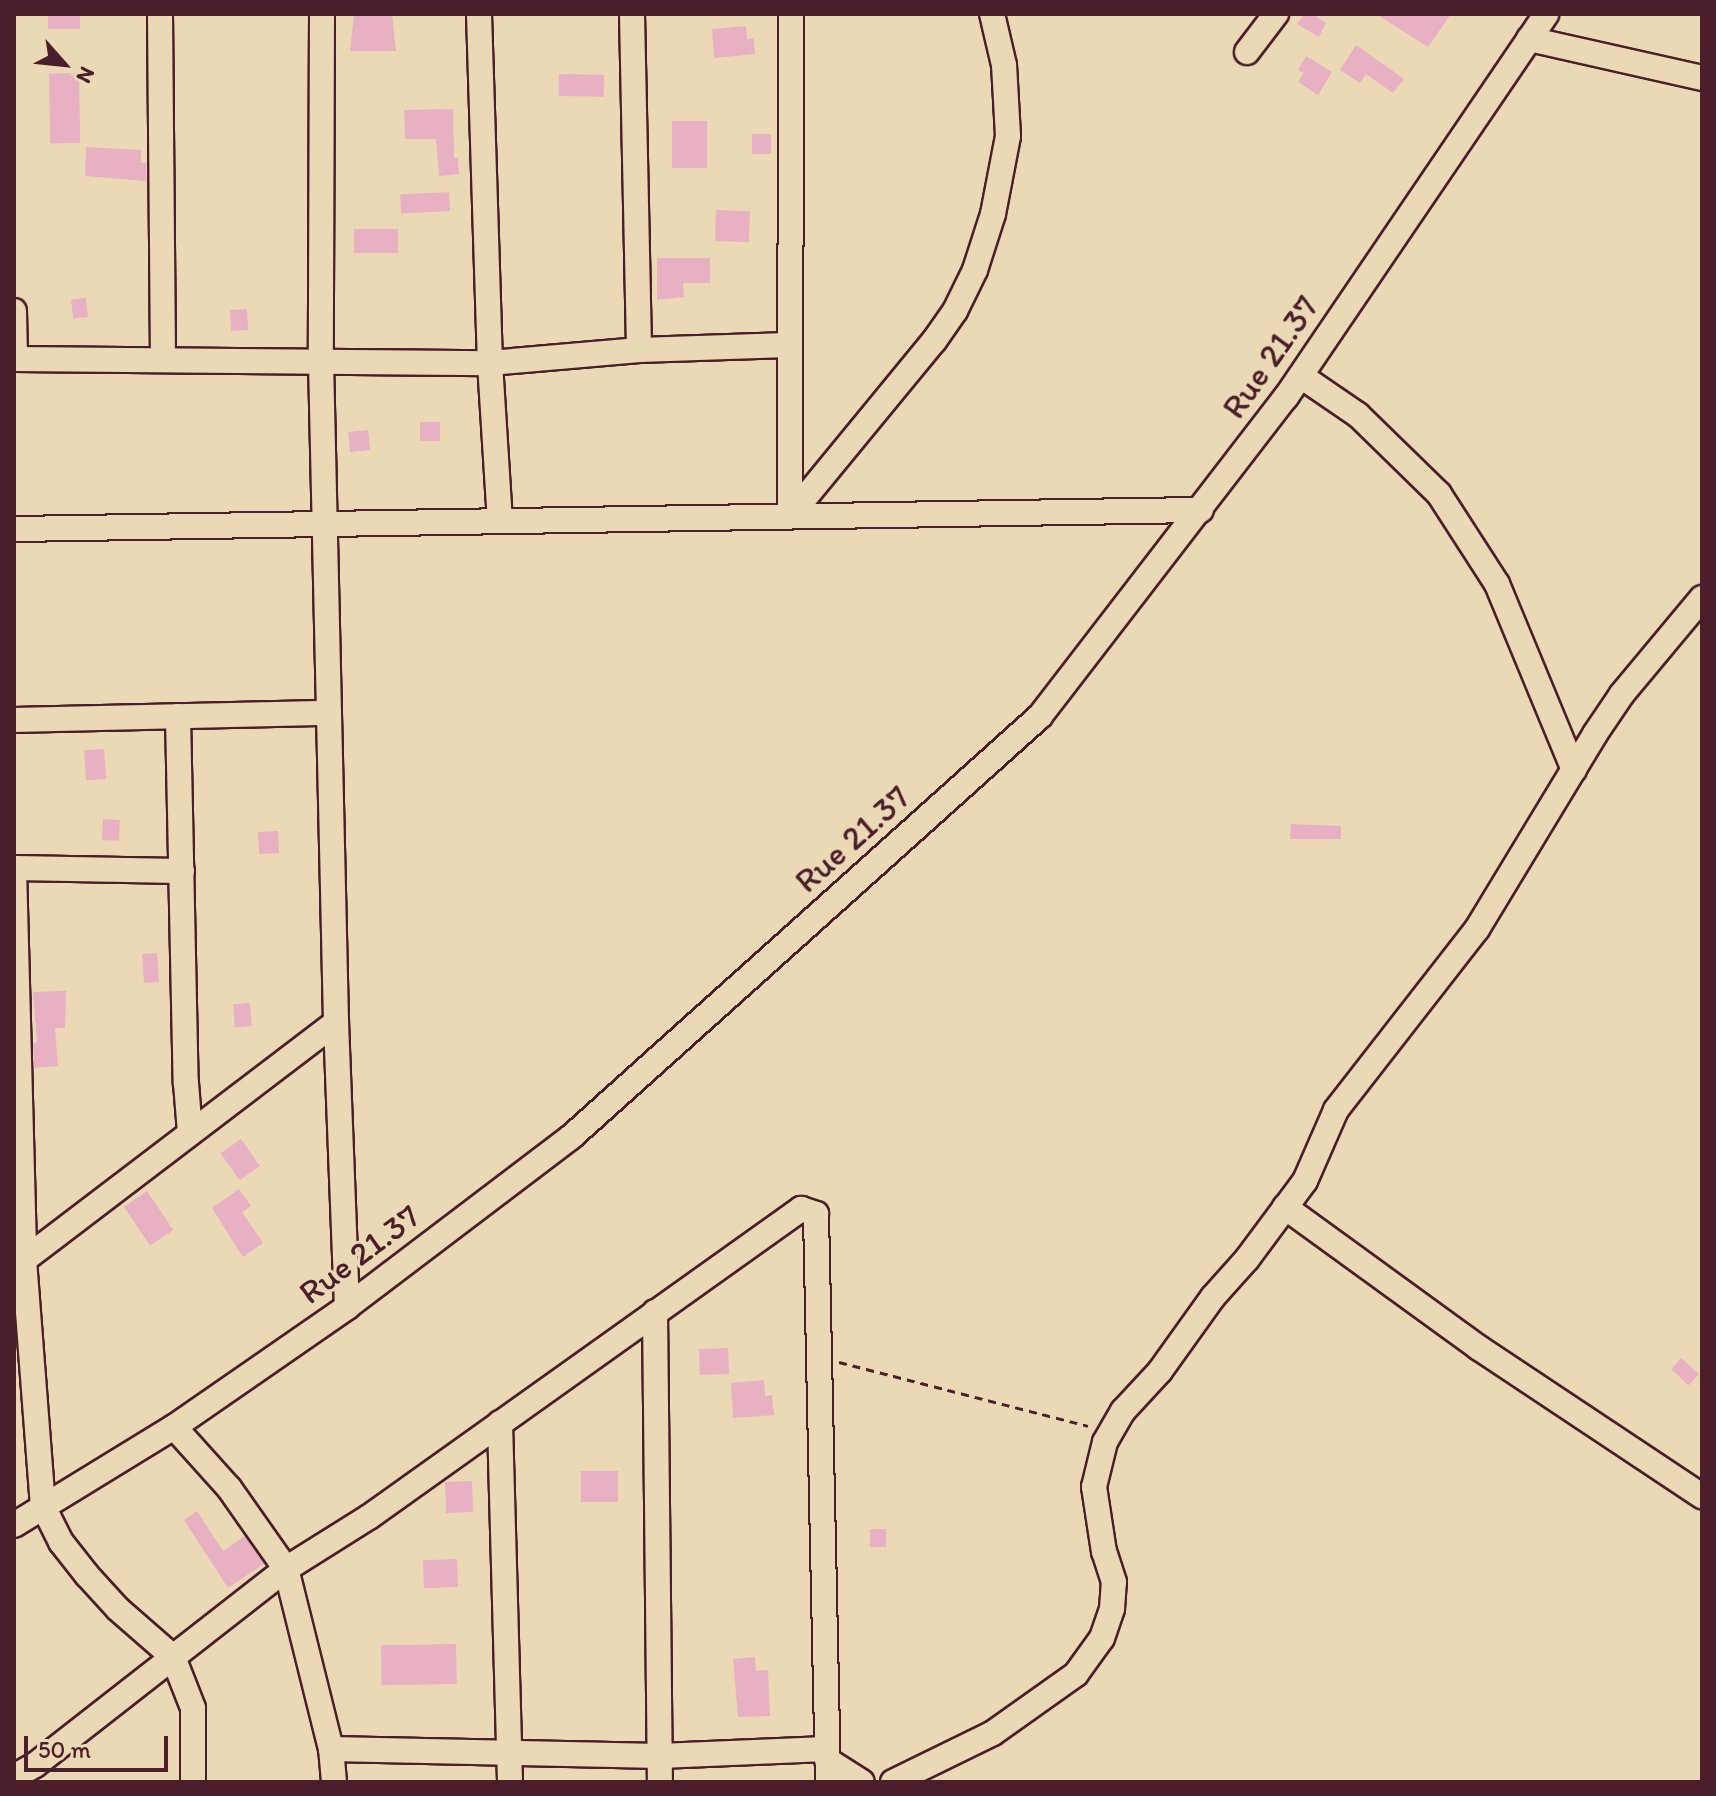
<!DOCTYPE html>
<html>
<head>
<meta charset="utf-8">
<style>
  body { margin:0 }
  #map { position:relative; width:1716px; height:1796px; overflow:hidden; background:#ebd9b6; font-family:Itim,sans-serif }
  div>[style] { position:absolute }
  .building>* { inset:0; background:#e8b0c3; transform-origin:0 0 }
  .path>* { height:3px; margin-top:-1.5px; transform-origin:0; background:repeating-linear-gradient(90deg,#4a1f2b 0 8px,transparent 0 14px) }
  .roads { filter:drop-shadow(2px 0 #4a1f2b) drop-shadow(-2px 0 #4a1f2b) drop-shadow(0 2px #4a1f2b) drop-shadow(0 -2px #4a1f2b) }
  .minor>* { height:24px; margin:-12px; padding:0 12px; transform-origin:12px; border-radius:12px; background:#ebd9b6 }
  span { translate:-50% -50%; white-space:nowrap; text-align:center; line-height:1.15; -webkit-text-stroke:6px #ebd9b6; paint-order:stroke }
  .street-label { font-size:34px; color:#4a1f2b }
  .frame { position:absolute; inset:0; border:16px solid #4a1f2b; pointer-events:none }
  .north { position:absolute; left:24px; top:24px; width:80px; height:80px; -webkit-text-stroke:6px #ebd9b6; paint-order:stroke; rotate:117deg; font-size:22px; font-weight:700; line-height:32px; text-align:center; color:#4a1f2b }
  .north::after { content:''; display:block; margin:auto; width:28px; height:36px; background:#4a1f2b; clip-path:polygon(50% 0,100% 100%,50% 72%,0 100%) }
  .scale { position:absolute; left:24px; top:1736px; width:144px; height:36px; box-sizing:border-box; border:4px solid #4a1f2b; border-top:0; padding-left:10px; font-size:24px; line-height:28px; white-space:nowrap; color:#4a1f2b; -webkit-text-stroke:6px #ebd9b6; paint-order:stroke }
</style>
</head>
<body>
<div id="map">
  <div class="building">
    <i style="left:48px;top:14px;width:32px;height:15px"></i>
    <i style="clip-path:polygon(354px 14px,392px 14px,396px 51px,350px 51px)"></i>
    <i style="clip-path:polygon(1304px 14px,1312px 14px,1326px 23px,1319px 37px,1297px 24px)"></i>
    <i style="clip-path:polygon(1376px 14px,1451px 14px,1428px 47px)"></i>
    <i style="clip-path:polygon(746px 26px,747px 39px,754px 38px,755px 54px,714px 58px,712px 29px)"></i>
    <i style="clip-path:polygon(1356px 45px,1404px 79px,1393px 93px,1366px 74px,1360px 83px,1340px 70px)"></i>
    <i style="clip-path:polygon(1306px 56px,1332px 72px,1318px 95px,1298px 82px,1304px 73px,1298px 70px)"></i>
    <i style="left:79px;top:73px;width:70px;height:30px;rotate:89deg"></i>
    <i style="left:559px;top:74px;width:45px;height:22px;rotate:1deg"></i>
    <i style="clip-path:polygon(453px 109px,454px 158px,458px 158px,459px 174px,439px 176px,436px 139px,405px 139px,404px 110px)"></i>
    <i style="left:707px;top:121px;width:47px;height:35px;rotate:90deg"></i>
    <i style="left:771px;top:134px;width:20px;height:19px;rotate:90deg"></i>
    <i style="clip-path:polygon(86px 147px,141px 150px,141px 163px,146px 163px,146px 181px,85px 176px)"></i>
    <i style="left:449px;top:192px;width:19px;height:49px;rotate:87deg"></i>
    <i style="left:716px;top:210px;width:34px;height:31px;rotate:2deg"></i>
    <i style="left:398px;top:229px;width:24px;height:44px;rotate:90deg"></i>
    <i style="clip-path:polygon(657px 258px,710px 258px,710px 283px,683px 283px,684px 297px,657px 300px)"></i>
    <i style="left:86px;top:298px;width:19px;height:15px;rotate:84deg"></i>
    <i style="left:247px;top:309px;width:21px;height:17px;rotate:87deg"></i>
    <i style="left:420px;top:422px;width:20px;height:19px"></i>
    <i style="left:368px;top:430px;width:20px;height:20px;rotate:84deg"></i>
    <i style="left:104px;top:749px;width:30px;height:20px;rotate:86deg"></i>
    <i style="left:103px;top:819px;width:17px;height:21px;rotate:3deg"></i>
    <i style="clip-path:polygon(1291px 824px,1341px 826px,1341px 839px,1290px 839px)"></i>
    <i style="left:278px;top:831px;width:22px;height:20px;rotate:87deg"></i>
    <i style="left:157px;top:953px;width:29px;height:15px;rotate:86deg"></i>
    <i style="clip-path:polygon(66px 991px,65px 1028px,55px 1028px,58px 1066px,34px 1068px,33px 1043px,37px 1042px,33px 992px)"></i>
    <i style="left:250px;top:1003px;width:23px;height:17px;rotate:85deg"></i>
    <i style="left:241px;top:1139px;width:33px;height:25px;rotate:55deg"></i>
    <i style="clip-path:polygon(239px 1189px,251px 1206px,242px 1212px,263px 1243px,243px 1257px,212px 1208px)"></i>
    <i style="left:147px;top:1191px;width:47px;height:28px;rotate:56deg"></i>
    <i style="left:728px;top:1348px;width:26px;height:29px;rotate:88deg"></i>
    <i style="left:1681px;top:1358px;width:24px;height:15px;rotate:42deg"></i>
    <i style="clip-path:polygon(764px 1380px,765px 1396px,772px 1395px,774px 1415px,733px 1418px,731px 1383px)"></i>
    <i style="left:618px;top:1471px;width:31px;height:37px;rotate:90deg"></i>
    <i style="left:472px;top:1481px;width:31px;height:27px;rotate:88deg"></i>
    <i style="clip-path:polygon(197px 1511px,223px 1551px,245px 1536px,264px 1564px,228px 1588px,184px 1520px)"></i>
    <i style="left:886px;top:1529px;width:18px;height:16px;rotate:90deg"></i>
    <i style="left:457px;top:1559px;width:28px;height:34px;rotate:88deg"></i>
    <i style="left:456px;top:1644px;width:40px;height:75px;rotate:89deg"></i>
    <i style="clip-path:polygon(755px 1657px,756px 1671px,768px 1670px,770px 1716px,738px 1717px,733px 1659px)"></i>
  </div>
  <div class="path">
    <i style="left:839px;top:1362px;width:257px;rotate:14.4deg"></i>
  </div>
  <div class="roads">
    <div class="minor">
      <i style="left:160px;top:14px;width:346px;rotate:89.5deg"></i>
      <i style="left:322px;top:14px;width:347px;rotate:90.2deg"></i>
      <i style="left:321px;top:361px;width:661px;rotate:88.7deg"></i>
      <i style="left:336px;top:1022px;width:285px;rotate:87.8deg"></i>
      <i style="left:479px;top:14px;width:349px;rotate:88.2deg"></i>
      <i style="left:490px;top:363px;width:158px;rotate:86.4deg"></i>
      <i style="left:632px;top:14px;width:336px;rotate:88.8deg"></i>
      <i style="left:1529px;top:39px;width:177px;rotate:12.7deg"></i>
      <i style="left:1247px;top:52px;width:48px;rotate:-52.7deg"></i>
      <i style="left:14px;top:311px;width:48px;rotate:88.8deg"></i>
      <i style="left:14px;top:359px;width:476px;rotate:0.5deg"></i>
      <i style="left:490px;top:363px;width:150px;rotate:-5deg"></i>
      <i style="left:639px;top:350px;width:149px;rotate:-1.9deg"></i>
      <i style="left:1301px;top:376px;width:69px;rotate:34.4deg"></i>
      <i style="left:1358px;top:415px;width:113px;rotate:44.3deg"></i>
      <i style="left:1439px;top:494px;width:107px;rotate:57.2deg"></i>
      <i style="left:1497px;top:584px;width:201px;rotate:67.5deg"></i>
      <i style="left:790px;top:516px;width:227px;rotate:-50.6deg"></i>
      <i style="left:934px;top:341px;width:37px;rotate:-55deg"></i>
      <i style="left:955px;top:311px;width:46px;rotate:-64deg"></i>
      <i style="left:975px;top:270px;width:59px;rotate:-72.2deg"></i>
      <i style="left:993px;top:214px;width:79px;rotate:-79.1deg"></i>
      <i style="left:1008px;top:136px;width:71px;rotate:-93.2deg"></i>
      <i style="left:1004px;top:65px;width:52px;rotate:-103.2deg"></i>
      <i style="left:790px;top:516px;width:502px;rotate:-89.89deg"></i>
      <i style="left:14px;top:529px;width:1187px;rotate:-0.92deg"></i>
      <i style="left:178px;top:716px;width:367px;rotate:88.8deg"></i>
      <i style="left:186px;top:1083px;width:50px;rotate:85.4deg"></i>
      <i style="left:14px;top:720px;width:315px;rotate:-1.3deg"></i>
      <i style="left:14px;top:868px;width:392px;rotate:88.5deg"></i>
      <i style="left:24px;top:1260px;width:247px;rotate:85.6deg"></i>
      <i style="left:43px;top:1506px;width:40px;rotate:63.4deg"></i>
      <i style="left:61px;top:1542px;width:42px;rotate:51.8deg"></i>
      <i style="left:87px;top:1575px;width:46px;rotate:47.6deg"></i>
      <i style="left:118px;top:1609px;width:73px;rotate:41.1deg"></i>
      <i style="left:173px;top:1657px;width:55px;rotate:68.6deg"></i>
      <i style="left:193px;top:1708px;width:74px;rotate:90deg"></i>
      <i style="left:14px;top:868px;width:168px;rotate:1deg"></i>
      <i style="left:1285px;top:1207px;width:240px;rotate:36deg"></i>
      <i style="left:1479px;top:1348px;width:268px;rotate:33.6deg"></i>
      <i style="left:24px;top:1260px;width:392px;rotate:-37.3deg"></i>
      <i style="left:655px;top:1312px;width:470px;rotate:89.4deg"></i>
      <i style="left:500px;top:1423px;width:359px;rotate:88.4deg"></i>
      <i style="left:14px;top:1525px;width:188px;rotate:-31.5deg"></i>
      <i style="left:174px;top:1427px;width:211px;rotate:-34.7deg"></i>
      <i style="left:347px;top:1307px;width:281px;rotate:-37.2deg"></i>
      <i style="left:571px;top:1137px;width:630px;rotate:-41.91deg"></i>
      <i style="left:1040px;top:716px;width:403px;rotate:-52.4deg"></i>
      <i style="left:1286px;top:397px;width:463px;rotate:-55.8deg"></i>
      <i style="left:331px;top:1749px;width:329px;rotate:1.2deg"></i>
      <i style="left:660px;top:1756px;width:166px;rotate:-2.4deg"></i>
      <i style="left:827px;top:1760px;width:41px;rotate:32.2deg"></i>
      <i style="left:14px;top:1777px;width:24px;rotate:-30deg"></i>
      <i style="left:35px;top:1765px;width:318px;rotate:-38deg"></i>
      <i style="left:286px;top:1569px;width:99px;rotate:-125.1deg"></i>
      <i style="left:229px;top:1488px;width:82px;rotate:-132deg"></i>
      <i style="left:334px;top:1782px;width:33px;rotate:-95deg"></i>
      <i style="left:331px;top:1749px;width:186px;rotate:-104deg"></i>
      <i style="left:286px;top:1569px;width:98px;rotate:-32.1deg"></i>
      <i style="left:369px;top:1517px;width:531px;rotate:-35.49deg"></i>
      <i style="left:801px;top:1209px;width:16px;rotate:18deg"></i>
      <i style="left:816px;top:1214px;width:568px;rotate:88.79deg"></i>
      <i style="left:893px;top:1782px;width:111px;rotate:-26.1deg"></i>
      <i style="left:993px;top:1733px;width:102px;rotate:-35.4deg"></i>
      <i style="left:1076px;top:1674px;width:44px;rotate:-54.2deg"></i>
      <i style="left:1102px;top:1638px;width:31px;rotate:-71deg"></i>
      <i style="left:1112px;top:1609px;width:27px;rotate:-86deg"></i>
      <i style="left:1114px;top:1582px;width:32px;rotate:-108deg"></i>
      <i style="left:1104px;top:1552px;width:66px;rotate:-98.7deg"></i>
      <i style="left:1094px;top:1487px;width:46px;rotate:-76.3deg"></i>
      <i style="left:1105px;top:1442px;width:36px;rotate:-60deg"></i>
      <i style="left:1123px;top:1411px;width:54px;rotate:-47.2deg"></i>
      <i style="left:1160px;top:1371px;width:91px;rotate:-54.4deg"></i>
      <i style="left:1213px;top:1297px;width:51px;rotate:-48.2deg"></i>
      <i style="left:1247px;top:1259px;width:97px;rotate:-53.4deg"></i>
      <i style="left:1305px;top:1181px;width:77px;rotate:-66.4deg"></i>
      <i style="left:1336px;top:1110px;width:229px;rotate:-52.1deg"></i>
      <i style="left:1477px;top:929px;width:228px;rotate:-58.8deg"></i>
      <i style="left:1595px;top:734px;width:48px;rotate:-56deg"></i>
      <i style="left:1622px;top:694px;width:125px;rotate:-50.2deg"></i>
    </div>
  </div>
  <div class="street-label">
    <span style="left:1270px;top:357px;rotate:-55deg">Rue 21.37</span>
    <span style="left:852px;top:839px;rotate:-42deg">Rue 21.37</span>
    <span style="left:359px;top:1254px;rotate:-37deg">Rue 21.37</span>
  </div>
  <div class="frame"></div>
  <div class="north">N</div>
  <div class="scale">50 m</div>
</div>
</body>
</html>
